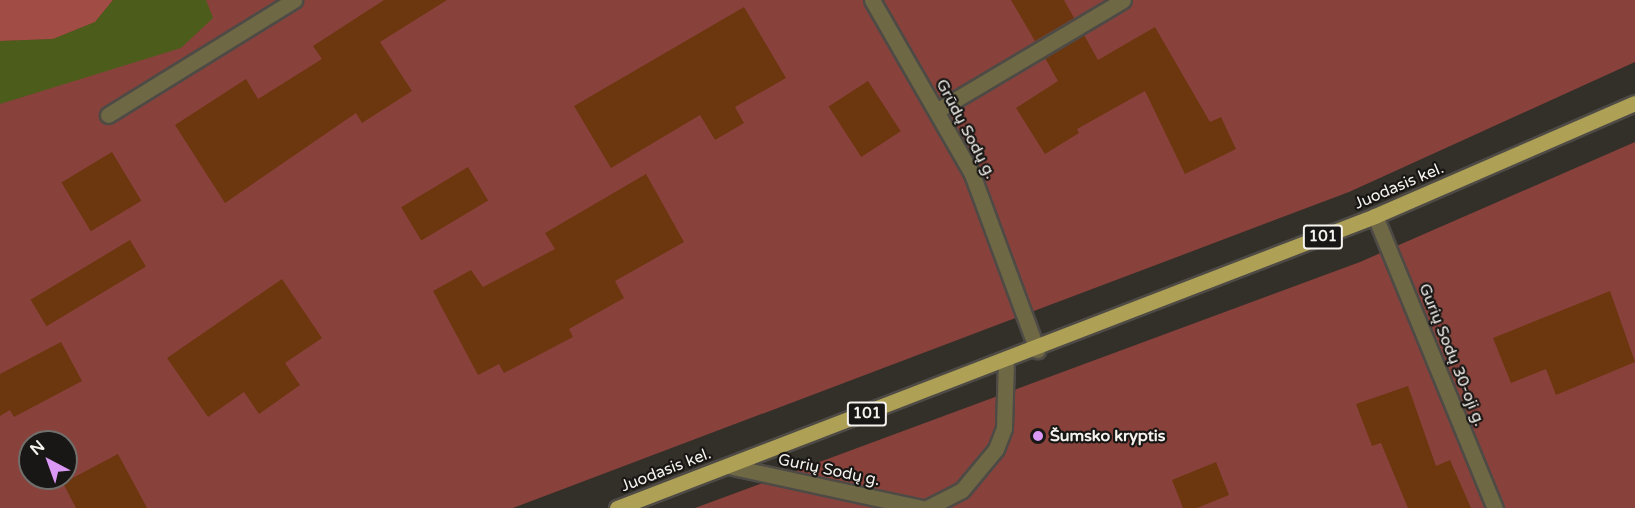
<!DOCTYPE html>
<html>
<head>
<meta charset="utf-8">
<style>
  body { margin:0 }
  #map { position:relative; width:1635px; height:508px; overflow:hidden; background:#332f29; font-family:"Varela Round",sans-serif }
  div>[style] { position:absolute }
  .green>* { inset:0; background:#88423b }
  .forest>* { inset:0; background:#a14c44 }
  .water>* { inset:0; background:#4c5c1a }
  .building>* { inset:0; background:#6c360f; transform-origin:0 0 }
  .roads { filter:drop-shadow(2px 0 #4e4a45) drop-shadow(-2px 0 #4e4a45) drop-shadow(0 2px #4e4a45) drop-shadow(0 -2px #4e4a45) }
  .minor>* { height:15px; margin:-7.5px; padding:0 7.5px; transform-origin:7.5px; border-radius:7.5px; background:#6f6845 }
  .primary>* { height:15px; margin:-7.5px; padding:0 7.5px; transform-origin:7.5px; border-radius:7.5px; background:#aea055 }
  .dots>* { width:16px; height:16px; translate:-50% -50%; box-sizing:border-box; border:3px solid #191715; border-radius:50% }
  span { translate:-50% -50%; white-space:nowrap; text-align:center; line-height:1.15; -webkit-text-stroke:4.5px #191715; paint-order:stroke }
  .shield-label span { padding:2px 4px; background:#191715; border:2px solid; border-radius:4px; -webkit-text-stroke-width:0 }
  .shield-label { font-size:15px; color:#f6f3ef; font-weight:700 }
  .street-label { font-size:16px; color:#f6f3ef }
  .poi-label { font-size:16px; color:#f6f3ef; font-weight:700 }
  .left { translate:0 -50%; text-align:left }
  .north { position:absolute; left:18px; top:430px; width:60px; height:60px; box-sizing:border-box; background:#191715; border:2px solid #716f6c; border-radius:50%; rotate:319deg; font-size:16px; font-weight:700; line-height:24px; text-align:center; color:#f6f3ef }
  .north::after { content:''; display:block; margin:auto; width:21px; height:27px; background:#db99f5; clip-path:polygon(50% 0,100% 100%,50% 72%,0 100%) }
</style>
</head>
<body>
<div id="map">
  <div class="green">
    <i style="clip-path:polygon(evenodd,0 0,1635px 0,1635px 62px,1349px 192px,513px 508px,0 508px,0 0,30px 442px,66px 442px,66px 478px,30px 478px,30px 442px)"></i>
    <i style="clip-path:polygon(1635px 142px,1635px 508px,695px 508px,1360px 262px)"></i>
  </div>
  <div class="forest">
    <i style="clip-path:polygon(0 0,113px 0,95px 22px,53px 39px,0 41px)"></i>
  </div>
  <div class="water">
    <i style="clip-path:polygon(113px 0,206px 0,213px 18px,181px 48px,0 104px,0 41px,53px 39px,95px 22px)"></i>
  </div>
  <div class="building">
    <i style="clip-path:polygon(384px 0,447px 0,380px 42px,412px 91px,362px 123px,356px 113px,225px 203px,175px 125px,246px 79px,258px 99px,322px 59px,313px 46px)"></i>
    <i style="clip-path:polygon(1011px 0,1064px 0,1074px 18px,1035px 41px)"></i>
    <i style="clip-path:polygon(744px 7px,786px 78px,735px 107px,744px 123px,715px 140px,700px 115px,611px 168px,574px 106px)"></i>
    <i style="clip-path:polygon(1155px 27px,1210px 122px,1221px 117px,1236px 149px,1185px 174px,1145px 91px,1077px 129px,1079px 133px,1045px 154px,1016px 108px,1058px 81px,1045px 58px,1084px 35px,1098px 60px)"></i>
    <i style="left:868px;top:81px;width:60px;height:47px;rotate:57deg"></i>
    <i style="left:112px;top:152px;width:57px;height:59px;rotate:59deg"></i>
    <i style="left:468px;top:167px;width:39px;height:78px;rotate:59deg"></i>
    <i style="clip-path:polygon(646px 174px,684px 242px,615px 281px,624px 298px,569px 329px,573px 337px,504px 373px,499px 364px,478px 375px,433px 291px,471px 270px,483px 287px,555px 249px,545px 233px)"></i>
    <i style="left:130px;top:240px;width:31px;height:116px;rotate:59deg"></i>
    <i style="clip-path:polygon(282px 279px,322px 338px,285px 363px,300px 385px,259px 414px,244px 392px,208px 417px,167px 358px)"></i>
    <i style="clip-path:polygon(1610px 291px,1635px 362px,1556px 395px,1546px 369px,1511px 383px,1493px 338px)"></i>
    <i style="clip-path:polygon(61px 342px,82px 381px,14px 417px,10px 410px,0 416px,0 374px)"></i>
    <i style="clip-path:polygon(1408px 386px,1436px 466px,1450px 460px,1471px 508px,1408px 508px,1381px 443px,1372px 446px,1356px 404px)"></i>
    <i style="clip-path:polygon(118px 454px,147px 508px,76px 508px,63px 483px)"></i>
    <i style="clip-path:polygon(1216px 462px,1229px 495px,1197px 508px,1183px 508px,1172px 480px)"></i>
  </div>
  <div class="roads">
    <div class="minor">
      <i style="left:872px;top:0;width:201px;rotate:60.1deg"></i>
      <i style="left:972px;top:174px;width:188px;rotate:69.7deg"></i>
      <i style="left:938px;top:110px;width:215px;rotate:-30.7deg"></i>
      <i style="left:108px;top:115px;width:219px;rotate:-31.7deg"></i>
      <i style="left:1375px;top:216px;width:316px;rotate:67.7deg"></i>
      <i style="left:728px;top:466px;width:199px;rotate:12.2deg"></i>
      <i style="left:927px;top:508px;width:39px;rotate:-27deg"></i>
      <i style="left:962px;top:490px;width:53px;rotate:-50.3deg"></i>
      <i style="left:996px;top:449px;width:22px;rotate:-69deg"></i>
      <i style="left:1004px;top:428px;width:66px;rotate:-88.3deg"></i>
    </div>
    <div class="primary">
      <i style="left:617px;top:508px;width:812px;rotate:-21.07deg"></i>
      <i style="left:1375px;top:216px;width:283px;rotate:-23.5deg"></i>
    </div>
  </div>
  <div class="dots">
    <i style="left:1038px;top:436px;background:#db99f5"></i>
  </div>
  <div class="shield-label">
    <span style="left:1323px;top:237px">101</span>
    <span style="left:867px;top:414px">101</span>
  </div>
  <div class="street-label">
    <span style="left:966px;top:129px;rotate:62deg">Grūdų Sodų g.</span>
    <span style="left:1399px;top:186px;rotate:-23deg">Juodasis kel.</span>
    <span style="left:1452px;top:355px;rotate:68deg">Gurių Sodų 30-oji g.</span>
    <span style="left:666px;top:470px;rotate:-21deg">Juodasis kel.</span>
    <span style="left:829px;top:470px;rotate:12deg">Gurių Sodų g.</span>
  </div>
  <div class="poi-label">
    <span class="left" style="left:1050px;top:436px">Šumsko kryptis</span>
  </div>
  <div class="north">N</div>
</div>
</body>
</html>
